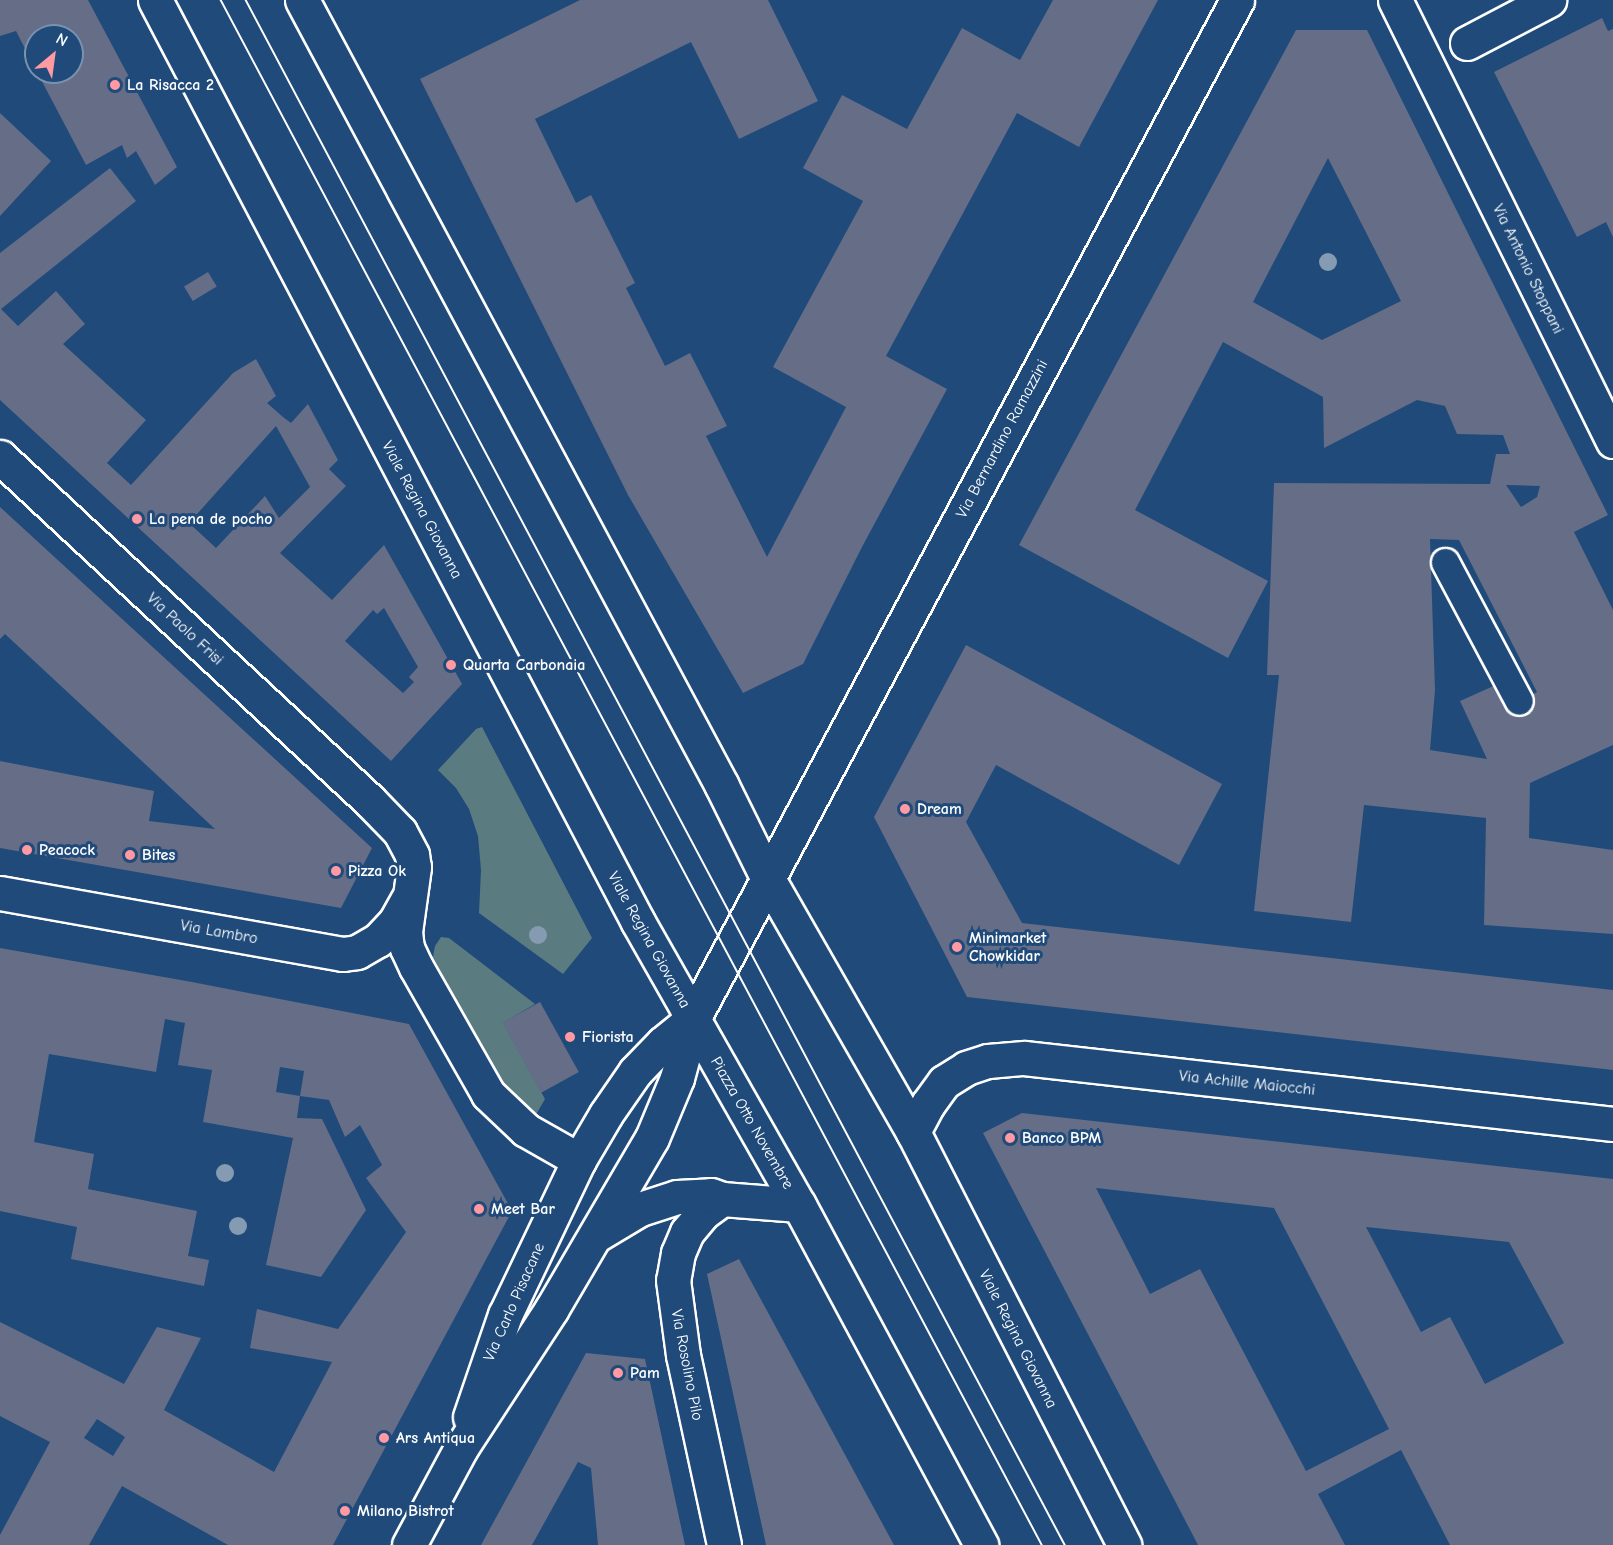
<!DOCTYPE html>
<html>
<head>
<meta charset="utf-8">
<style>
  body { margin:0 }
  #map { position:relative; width:1613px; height:1545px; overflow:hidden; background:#1f4a7a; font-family:"Comic Neue",sans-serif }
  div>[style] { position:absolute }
  .green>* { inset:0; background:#5a7c81 }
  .building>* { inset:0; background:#656d87; transform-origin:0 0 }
  .roads { filter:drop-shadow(2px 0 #fff) drop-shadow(-2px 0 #fff) drop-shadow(0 2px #fff) drop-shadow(0 -2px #fff) }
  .service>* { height:27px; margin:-13.5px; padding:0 13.5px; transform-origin:13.5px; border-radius:13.5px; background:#1f4a7a }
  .pedestrian>* { height:33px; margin:-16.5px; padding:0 16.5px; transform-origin:16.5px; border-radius:16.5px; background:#1f4a7a }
  .minor>* { height:33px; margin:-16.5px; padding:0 16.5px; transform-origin:16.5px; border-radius:16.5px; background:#1f4a7a }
  .tertiary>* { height:33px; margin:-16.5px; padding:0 16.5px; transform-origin:16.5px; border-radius:16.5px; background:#1f4a7a }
  .tram>* { height:1.5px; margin:-0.75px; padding:0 0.75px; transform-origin:0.75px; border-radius:0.75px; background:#fff }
  .trees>* { width:18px; height:18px; margin:-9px; border-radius:50%; background:#849bb2 }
  .dots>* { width:16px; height:16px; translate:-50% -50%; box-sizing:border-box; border:3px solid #1f4a7a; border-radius:50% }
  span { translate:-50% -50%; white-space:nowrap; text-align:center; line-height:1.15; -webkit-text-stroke:6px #1f4a7a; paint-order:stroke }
  .poi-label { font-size:16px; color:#fff; font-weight:700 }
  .left { translate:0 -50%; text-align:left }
  .street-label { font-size:16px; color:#fff }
  .north { position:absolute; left:24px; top:24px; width:60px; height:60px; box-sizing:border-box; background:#1f4a7a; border:2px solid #7992af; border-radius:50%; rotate:29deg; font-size:16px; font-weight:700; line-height:24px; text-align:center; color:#fff }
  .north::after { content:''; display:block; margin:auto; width:21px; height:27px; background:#ff9aa2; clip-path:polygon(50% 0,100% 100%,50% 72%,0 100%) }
</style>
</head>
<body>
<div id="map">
  <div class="green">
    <i style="clip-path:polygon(482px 727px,592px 938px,563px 974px,479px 913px,481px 870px,478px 836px,469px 809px,456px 788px,438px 770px,476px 729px)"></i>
    <i style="clip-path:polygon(441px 937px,449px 938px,535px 1004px,503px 1023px,545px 1099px,534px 1118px,510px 1098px,433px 957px,435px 946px)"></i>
  </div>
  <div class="building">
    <i style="clip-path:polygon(0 0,88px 0,177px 167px,155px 185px,136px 151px,127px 158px,122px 145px,86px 165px,37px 72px,72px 72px,72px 36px,36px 36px,36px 70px,16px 31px,0 36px)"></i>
    <i style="clip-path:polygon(580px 0,768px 0,818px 101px,739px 139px,691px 42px,535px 119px,576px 203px,591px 195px,635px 283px,626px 288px,665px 366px,690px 353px,727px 426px,706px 436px,767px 557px,846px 407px,773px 367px,863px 201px,803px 168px,842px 95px,907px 129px,962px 28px,1020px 60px,1053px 0,1158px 0,1079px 147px,1017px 113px,886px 356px,947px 389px,862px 547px,803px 664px,743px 693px,628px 495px,420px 79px)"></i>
    <i style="clip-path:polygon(1602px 18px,1608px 31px,1613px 29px,1613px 237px,1606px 222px,1577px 237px,1494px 72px)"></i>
    <i style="clip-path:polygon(evenodd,1296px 30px,1367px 30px,1608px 515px,1574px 532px,1613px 610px,1613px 745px,1530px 783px,1529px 838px,1613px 850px,1613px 934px,1484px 925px,1486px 818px,1364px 805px,1351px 922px,1254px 911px,1279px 675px,1267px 675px,1274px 483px,1490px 484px,1496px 454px,1510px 454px,1503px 435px,1457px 434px,1445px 406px,1417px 400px,1324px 448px,1323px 397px,1223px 342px,1135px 510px,1268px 581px,1228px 658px,1019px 545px,1296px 30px,1328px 158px,1401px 301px,1322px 340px,1253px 302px,1328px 158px,1296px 30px,1506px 485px,1540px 486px,1537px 497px,1521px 507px,1506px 485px,1296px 30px,1430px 539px,1459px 540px,1537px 692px,1509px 707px,1498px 684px,1460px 701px,1487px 759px,1430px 750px,1435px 690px,1430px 539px)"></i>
    <i style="clip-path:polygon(0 113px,51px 161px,0 216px)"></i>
    <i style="clip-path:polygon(evenodd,110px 168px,136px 201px,1px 309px,18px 326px,56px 291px,85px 324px,63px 344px,146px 420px,107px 463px,131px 485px,233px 373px,256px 359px,276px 396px,267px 403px,283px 417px,291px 423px,308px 404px,338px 460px,329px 469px,346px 486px,280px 553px,332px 600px,384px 545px,462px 684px,391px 761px,0 400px,0 253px,110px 168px,276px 426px,310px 487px,279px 518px,265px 496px,216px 548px,189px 523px,276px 426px,110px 168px,384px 608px,418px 667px,409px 677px,414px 682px,403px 693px,345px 641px,373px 610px,377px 614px,384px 608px)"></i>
    <i style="left:208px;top:272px;width:17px;height:28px;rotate:59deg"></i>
    <i style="clip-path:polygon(0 507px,372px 848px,341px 908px,0 848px,0 761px,154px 791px,149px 821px,215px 829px,5px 634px,0 639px)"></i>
    <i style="clip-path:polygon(966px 645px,1222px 784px,1179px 865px,996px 765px,966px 822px,1022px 923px,1613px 990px,1613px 1070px,967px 997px,874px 817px)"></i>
    <i style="clip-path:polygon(evenodd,0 948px,192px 982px,409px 1024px,512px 1211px,333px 1545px,228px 1545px,122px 1486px,89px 1545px,0 1545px,0 1535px,50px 1442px,0 1416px,0 1322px,124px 1384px,157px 1327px,201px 1338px,164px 1410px,274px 1472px,332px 1362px,250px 1348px,257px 1309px,338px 1329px,406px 1232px,366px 1178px,382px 1165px,360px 1125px,345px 1137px,329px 1100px,300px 1096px,297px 1118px,322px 1119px,366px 1210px,321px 1277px,266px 1265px,293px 1138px,203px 1122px,212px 1070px,178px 1065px,185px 1023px,165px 1019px,156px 1072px,49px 1054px,34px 1142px,94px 1154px,88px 1189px,197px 1211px,188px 1256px,209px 1260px,204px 1286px,71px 1259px,77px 1227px,0 1211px,0 948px,280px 1067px,304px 1071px,300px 1096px,276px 1092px,280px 1067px,0 948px,97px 1419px,125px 1437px,113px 1456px,84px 1438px,97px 1419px)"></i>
    <i style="left:540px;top:1002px;width:80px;height:43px;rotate:61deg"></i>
    <i style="clip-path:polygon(evenodd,1022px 1113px,1613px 1179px,1613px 1545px,1450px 1545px,1401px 1450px,1318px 1494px,1345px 1545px,1198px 1545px,983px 1133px,1022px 1113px,1096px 1188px,1274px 1208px,1389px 1429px,1306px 1471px,1200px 1269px,1150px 1294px,1096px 1188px,1022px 1113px,1366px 1227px,1509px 1242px,1564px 1343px,1485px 1384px,1450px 1317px,1421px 1332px,1366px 1227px)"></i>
    <i style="clip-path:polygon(739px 1259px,869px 1499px,894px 1545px,766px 1545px,707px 1274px)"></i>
    <i style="clip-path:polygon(586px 1353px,645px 1359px,685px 1545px,598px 1545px,591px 1468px,578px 1462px,532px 1545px,481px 1545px)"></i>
  </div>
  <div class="roads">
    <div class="service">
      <i style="left:1445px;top:562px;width:157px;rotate:62deg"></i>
    </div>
    <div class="pedestrian">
      <i style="left:1467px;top:43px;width:93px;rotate:-27.7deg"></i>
    </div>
    <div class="minor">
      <i style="left:1395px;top:0;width:492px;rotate:63.7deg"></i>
      <i style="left:0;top:457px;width:505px;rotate:42.91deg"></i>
      <i style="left:370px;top:801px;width:43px;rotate:45.9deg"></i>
      <i style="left:400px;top:832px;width:26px;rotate:62deg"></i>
      <i style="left:412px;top:855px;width:12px;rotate:81deg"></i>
      <i style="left:414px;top:867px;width:66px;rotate:97.9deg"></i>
      <i style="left:405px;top:932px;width:16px;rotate:83deg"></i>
      <i style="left:407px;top:948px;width:21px;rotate:65deg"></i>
      <i style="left:416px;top:967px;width:146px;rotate:60.4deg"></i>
      <i style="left:488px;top:1094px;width:52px;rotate:43.5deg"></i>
      <i style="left:526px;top:1130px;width:61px;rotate:29.5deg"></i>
      <i style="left:0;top:893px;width:348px;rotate:10.1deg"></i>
      <i style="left:343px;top:954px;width:14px;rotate:-8deg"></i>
      <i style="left:357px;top:952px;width:24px;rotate:-30deg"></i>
      <i style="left:378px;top:940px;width:25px;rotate:-47deg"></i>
      <i style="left:395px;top:922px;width:25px;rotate:-61deg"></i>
      <i style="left:913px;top:1132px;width:32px;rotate:-62deg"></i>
      <i style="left:928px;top:1104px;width:27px;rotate:-54deg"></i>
      <i style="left:944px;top:1082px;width:26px;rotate:-32deg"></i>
      <i style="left:966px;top:1068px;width:23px;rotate:-18deg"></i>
      <i style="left:988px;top:1061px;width:36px;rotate:-5deg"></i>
      <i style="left:1024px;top:1058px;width:593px;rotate:6.39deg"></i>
      <i style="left:722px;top:1199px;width:24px;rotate:144deg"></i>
      <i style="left:703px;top:1213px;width:25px;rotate:130deg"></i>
      <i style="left:687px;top:1232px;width:23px;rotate:113deg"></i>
      <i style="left:678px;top:1253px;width:27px;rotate:100deg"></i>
      <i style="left:673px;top:1280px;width:76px;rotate:82.4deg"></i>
      <i style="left:683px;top:1355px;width:194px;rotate:77.8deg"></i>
      <i style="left:598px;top:1234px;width:49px;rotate:-30.8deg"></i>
      <i style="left:640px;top:1209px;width:39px;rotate:-18deg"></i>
      <i style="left:677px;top:1197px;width:34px;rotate:-3deg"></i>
      <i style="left:711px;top:1195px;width:12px;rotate:20deg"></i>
      <i style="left:722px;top:1199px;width:77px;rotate:4.5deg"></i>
      <i style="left:470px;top:1417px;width:108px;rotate:-71.1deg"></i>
      <i style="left:505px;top:1315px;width:172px;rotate:-64.5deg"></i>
      <i style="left:579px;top:1160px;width:53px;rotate:-59.6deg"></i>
      <i style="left:606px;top:1114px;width:51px;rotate:-55.4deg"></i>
      <i style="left:635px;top:1072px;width:40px;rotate:-46deg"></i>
      <i style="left:663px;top:1043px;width:38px;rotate:-39deg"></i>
      <i style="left:409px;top:1545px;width:110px;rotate:-61.8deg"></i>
      <i style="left:461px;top:1448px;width:165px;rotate:-56.9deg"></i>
      <i style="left:551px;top:1310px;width:199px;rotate:-59.6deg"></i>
      <i style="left:652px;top:1138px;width:65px;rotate:-67.4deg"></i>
      <i style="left:677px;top:1078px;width:61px;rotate:-74.8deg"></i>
      <i style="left:693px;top:1019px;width:1155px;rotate:-61.9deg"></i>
    </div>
    <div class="tertiary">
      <i style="left:155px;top:0;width:1041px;rotate:62.35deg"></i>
      <i style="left:638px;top:922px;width:326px;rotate:60.4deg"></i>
      <i style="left:799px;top:1205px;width:386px;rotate:61.8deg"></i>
      <i style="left:302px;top:0;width:891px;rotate:61.88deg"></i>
      <i style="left:722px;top:786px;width:102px;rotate:63.7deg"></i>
      <i style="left:767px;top:877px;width:294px;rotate:60.2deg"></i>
      <i style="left:913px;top:1132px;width:464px;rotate:62.9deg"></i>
    </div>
  </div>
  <div class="tram">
    <i style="left:221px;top:0;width:1750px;rotate:62.01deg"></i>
    <i style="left:246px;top:0;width:1749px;rotate:62.07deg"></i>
  </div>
  <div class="trees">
    <i style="left:1328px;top:262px"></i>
    <i style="left:538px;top:935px"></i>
    <i style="left:225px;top:1173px"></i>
    <i style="left:238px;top:1226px"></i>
  </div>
  <div class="dots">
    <i style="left:115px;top:85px;background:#ff9aa2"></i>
    <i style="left:137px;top:519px;background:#ff9aa2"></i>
    <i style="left:451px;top:665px;background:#ff9aa2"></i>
    <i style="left:905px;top:809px;background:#ff9aa2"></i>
    <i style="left:27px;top:850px;background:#ff9aa2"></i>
    <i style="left:130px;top:855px;background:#ff9aa2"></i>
    <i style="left:336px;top:871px;background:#ff9aa2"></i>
    <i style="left:957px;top:947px;background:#ff9aa2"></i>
    <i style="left:570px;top:1037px;background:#ff9aa2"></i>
    <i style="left:1010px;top:1138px;background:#ff9aa2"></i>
    <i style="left:479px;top:1209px;background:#ff9aa2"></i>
    <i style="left:618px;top:1373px;background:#ff9aa2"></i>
    <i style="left:384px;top:1438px;background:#ff9aa2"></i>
    <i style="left:345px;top:1511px;background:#ff9aa2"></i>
  </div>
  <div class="poi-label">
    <span class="left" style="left:127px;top:85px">La Risacca 2</span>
    <span class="left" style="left:149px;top:519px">La pena de pocho</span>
    <span class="left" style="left:463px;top:665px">Quarta Carbonaia</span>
    <span class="left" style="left:917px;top:809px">Dream</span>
    <span class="left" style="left:39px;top:850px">Peacock</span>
    <span class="left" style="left:142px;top:855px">Bites</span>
    <span class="left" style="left:348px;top:871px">Pizza Ok</span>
    <span class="left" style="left:969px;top:947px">Minimarket<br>Chowkidar</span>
    <span class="left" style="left:582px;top:1037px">Fiorista</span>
    <span class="left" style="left:1022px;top:1138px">Banco BPM</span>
    <span class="left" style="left:491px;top:1209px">Meet Bar</span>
    <span class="left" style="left:630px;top:1373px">Pam</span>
    <span class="left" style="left:396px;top:1438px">Ars Antiqua</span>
    <span class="left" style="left:357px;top:1511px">Milano Bistrot</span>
  </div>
  <div class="street-label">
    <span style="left:1528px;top:269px;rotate:64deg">Via Antonio Stoppani</span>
    <span style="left:1002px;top:439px;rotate:-62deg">Via Bernardino Ramazzini</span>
    <span style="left:422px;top:510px;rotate:62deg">Viale Regina Giovanna</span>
    <span style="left:185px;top:629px;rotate:43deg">Via Paolo Frisi</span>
    <span style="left:219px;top:932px;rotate:10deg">Via Lambro</span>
    <span style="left:649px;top:940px;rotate:61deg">Viale Regina Giovanna</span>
    <span style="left:1247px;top:1083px;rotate:6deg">Via Achille Maiocchi</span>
    <span style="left:752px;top:1123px;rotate:60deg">Piazza Otto Novembre</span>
    <span style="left:514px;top:1302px;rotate:-66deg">Via Carlo Pisacane</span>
    <span style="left:1018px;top:1339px;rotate:63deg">Viale Regina Giovanna</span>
    <span style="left:687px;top:1365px;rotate:79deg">Via Rosolino Pilo</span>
  </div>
  <div class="north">N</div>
</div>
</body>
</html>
